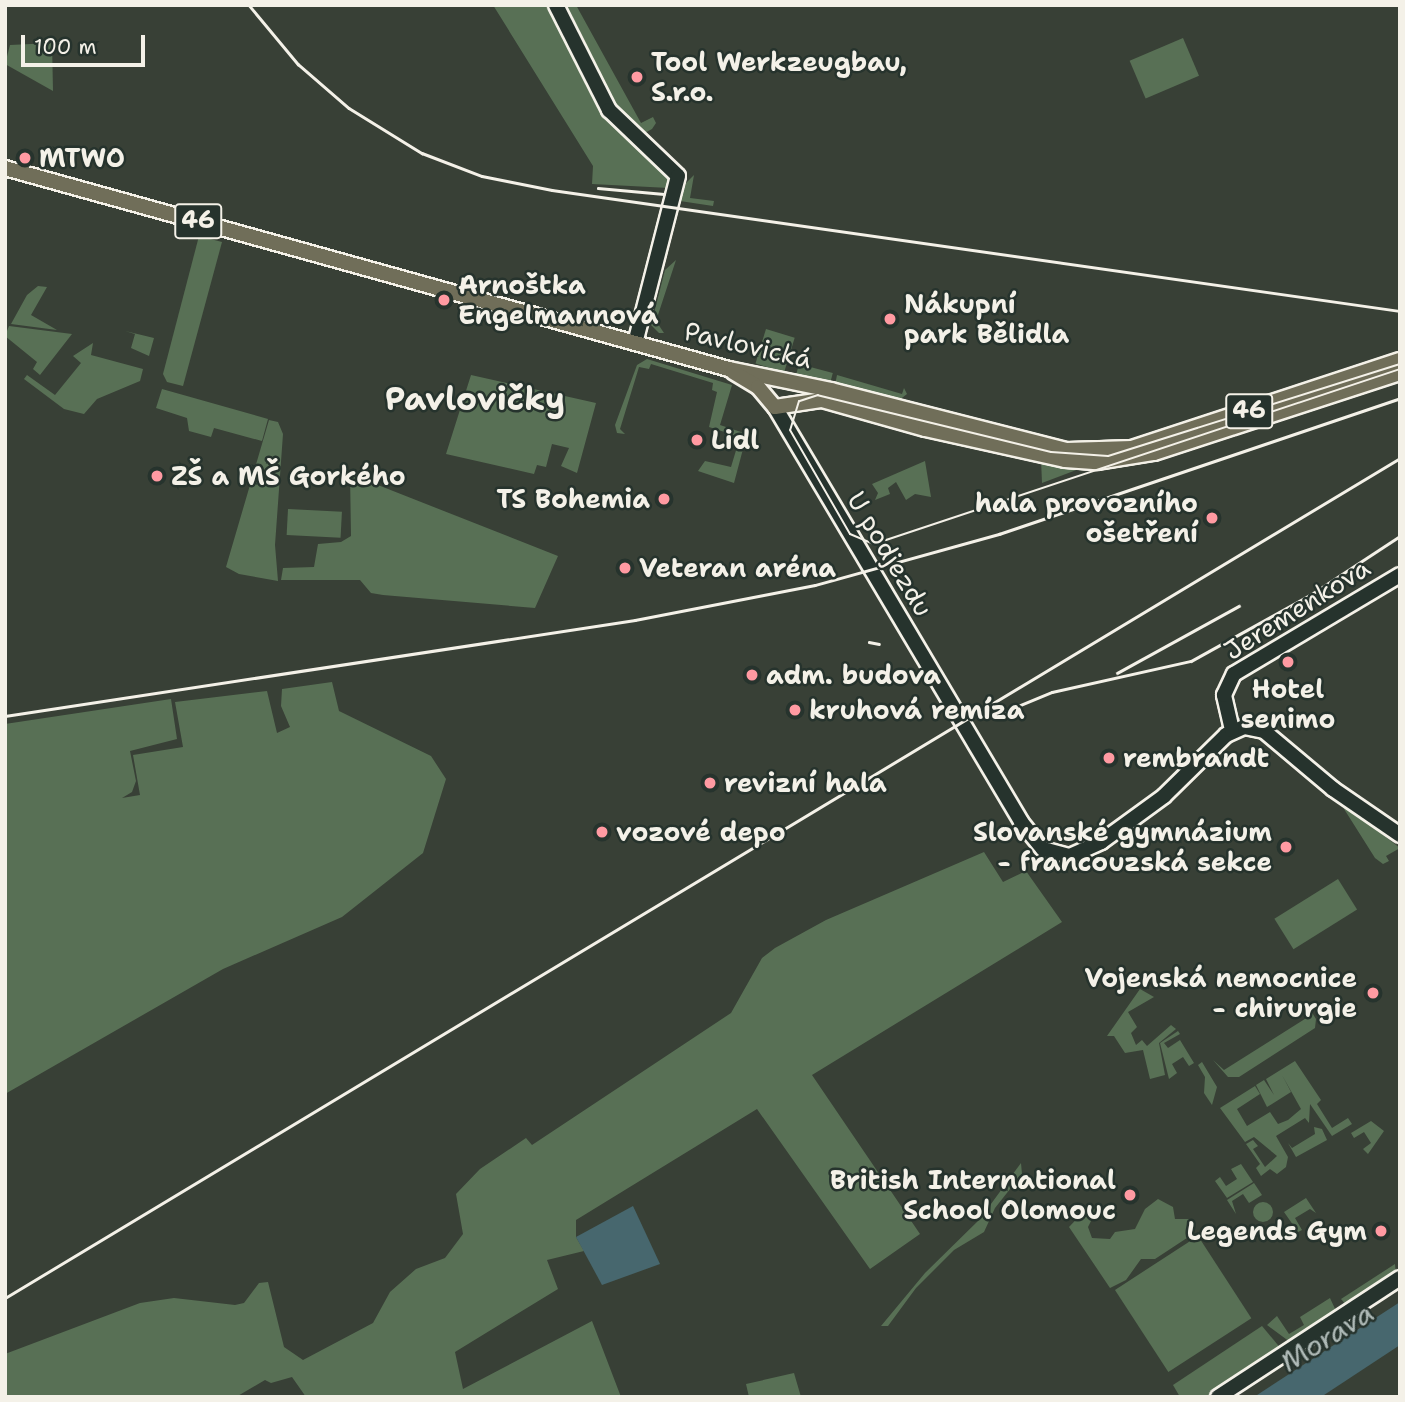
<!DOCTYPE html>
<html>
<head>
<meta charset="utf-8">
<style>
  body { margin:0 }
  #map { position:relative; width:1405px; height:1402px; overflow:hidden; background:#384036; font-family:"Shantell Sans",sans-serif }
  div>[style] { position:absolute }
  .green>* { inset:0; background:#587055; transform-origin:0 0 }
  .round { border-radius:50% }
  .water>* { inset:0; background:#47676e }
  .roads { filter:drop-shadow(2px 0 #f4f1e8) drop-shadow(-2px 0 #f4f1e8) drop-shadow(0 2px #f4f1e8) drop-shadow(0 -2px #f4f1e8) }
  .secondary>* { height:14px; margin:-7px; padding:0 7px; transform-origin:7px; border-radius:7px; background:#26332d }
  .primary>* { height:14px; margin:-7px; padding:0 7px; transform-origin:7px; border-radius:7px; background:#706e59 }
  .tram>* { height:2px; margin:-1px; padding:0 1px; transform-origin:1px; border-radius:1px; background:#f4f1e8 }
  .rail>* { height:2.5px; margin:-1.25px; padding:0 1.25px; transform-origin:1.25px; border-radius:1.25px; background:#f4f1e8 }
  .dots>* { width:19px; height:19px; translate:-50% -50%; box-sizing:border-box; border:4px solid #26332d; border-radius:50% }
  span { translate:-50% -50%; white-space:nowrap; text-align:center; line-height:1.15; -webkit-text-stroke:5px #26332d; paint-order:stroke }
  .shield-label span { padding:2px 5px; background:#26332d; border:2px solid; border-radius:5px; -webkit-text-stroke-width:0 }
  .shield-label { font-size:24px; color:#f4f1e8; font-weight:700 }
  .poi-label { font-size:26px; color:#f4f1e8; font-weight:700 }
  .left { translate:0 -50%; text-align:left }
  .right { translate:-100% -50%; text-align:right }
  .street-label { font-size:26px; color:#f4f1e8 }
  .water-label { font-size:28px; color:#afbab7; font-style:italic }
  .district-label { font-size:33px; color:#f4f1e8; font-weight:700 }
  .frame { position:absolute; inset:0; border:7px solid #f4f1e8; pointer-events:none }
  .scale { position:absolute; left:21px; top:35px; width:124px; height:32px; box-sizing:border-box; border:4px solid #f4f1e8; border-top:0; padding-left:9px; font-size:21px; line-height:24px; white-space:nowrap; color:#f4f1e8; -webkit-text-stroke:5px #26332d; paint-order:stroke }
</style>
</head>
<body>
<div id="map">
  <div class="green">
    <i style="clip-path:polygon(493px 5px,551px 5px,598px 101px,627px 138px,671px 173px,669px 188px,592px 184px,593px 166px)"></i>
    <i style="clip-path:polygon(564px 5px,576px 5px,641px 123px,653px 117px,656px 123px,652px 129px,643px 134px,614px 104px)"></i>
    <i style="left:1183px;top:38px;width:41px;height:58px;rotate:67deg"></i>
    <i style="clip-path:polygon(52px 43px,53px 91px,5px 64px,10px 45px)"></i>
    <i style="clip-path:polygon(694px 175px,690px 198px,714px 201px,713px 206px,680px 201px,686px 183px)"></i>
    <i style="clip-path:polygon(199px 236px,222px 242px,183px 386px,167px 382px,163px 374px)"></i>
    <i style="clip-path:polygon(676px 260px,656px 321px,664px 333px,659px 333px,651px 325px,665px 270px)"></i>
    <i style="clip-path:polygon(38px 286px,47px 287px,31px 315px,57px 330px,11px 324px,27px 295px)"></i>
    <i style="clip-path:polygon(9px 326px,72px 334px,40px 375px,33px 369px,37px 362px,5px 336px)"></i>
    <i style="left:766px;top:329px;width:30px;height:36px;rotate:17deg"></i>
    <i style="clip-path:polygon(125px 331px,154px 338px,149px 356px,131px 348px,135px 334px)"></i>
    <i style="clip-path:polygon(93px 343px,91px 355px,143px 369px,140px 381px,97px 399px,84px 414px,64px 409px,24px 379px,27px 375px,55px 395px,81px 363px,73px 356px)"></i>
    <i style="clip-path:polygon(647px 359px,732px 385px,720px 425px,747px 434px,734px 483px,698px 471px,705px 461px,731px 467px,740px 437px,709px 427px,717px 392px,712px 390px,713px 383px,651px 364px,649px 369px,639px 367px,620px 429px,625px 434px,617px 433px,615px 425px,637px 365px)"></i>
    <i style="left:799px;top:364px;width:35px;height:11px;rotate:15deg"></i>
    <i style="clip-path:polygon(471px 375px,596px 403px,577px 473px,561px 466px,569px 448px,552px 444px,546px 467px,537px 465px,534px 474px,446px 454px)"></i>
    <i style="clip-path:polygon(837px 375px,902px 394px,904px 388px,907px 394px,898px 401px,835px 385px)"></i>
    <i style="clip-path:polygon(162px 389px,268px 419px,262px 441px,214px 428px,211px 437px,189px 431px,187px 418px,156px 408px)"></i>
    <i style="clip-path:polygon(269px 420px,278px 422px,283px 434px,275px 545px,278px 581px,239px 574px,226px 567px)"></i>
    <i style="clip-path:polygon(1041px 459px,1078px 466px,1079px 469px,1042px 483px)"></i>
    <i style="clip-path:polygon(925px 461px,931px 497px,915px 494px,906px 500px,896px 482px,888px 488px,890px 494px,875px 500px,878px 493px,872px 484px)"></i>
    <i style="clip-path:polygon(350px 474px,558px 556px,535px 608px,383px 595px,371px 593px,360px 580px,281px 580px,283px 568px,314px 567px,318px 544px,341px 542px,351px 536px)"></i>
    <i style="left:288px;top:509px;width:54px;height:26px;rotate:3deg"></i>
    <i style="clip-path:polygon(332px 682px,339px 711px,431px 756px,446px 779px,423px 853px,342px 917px,223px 969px,5px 1094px,5px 724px,171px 699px,177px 739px,130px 751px,136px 781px,132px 792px,122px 798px,140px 795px,133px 755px,183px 747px,175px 702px,267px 691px,277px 733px,290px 727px,281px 706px,282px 689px)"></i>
    <i style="clip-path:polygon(1339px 801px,1400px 848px,1386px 856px,1389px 861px,1383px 864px,1375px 858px)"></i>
    <i style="clip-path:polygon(984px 852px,1003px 882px,1026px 871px,1062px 922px,812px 1075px,920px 1234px,870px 1269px,757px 1109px,576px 1220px,576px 1237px,584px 1251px,547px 1260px,558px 1289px,455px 1352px,463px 1389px,592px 1321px,621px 1397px,306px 1397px,292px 1377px,271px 1383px,265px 1380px,236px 1397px,5px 1397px,5px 1354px,140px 1303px,174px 1298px,235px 1305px,244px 1303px,259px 1283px,268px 1282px,284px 1347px,303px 1360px,373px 1323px,390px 1292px,416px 1269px,445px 1258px,463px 1234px,456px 1194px,480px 1169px,526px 1138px,532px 1145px,731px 1013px,762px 958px,775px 948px,826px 920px)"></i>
    <i style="left:1338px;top:879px;width:36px;height:75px;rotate:58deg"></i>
    <i style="clip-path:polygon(1140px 989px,1154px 997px,1128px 1012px,1137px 1027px,1131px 1033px,1136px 1045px,1142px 1040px,1147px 1046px,1171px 1025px,1176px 1029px,1159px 1043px,1165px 1075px,1150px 1079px,1143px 1050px,1125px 1053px,1114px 1036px,1107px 1036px)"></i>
    <i style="clip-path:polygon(1306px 1003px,1316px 1019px,1315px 1028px,1239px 1077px,1228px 1077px,1213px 1060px,1224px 1070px,1308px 1017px,1302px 1006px)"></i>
    <i style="clip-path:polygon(1178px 1031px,1180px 1034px,1164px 1043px,1168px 1048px,1180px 1040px,1194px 1063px,1189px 1066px,1183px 1057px,1172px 1064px,1177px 1073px,1169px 1079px,1160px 1043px)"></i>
    <i style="clip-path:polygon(1295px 1061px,1321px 1100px,1317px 1104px,1332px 1128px,1348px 1118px,1352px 1124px,1332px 1136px,1310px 1104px,1309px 1123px,1305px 1118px,1276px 1136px,1288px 1157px,1286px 1167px,1277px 1174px,1270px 1169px,1261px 1176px,1256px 1168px,1260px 1164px,1246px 1144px,1253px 1140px,1258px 1146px,1253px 1149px,1265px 1167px,1277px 1156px,1254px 1137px,1245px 1142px,1220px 1108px,1255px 1086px,1260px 1094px,1237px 1109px,1247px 1126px,1270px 1112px,1278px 1124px,1288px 1120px,1301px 1109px,1282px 1075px,1291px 1092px,1267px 1107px,1256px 1085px,1264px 1080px,1274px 1095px,1266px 1079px)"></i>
    <i style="clip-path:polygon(1202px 1062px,1217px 1087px,1212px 1105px,1204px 1093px,1205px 1077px,1198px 1065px)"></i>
    <i style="clip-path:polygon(1371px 1121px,1384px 1131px,1368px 1154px,1363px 1149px,1371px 1143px,1364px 1132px,1354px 1138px,1351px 1133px)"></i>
    <i style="clip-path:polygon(1314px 1127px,1322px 1129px,1327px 1140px,1296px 1157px,1288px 1143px,1292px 1148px,1315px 1134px)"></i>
    <i style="clip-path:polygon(1021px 1163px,1022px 1174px,995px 1208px,984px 1232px,954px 1250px,916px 1288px,888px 1326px,881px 1326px,925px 1273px,980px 1219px)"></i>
    <i style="clip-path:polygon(1241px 1164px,1253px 1182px,1227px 1198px,1215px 1181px,1220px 1177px,1226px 1186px,1237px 1179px,1231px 1169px)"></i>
    <i style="clip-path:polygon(1254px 1183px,1262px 1195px,1249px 1203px,1243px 1194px,1232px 1201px,1236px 1214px,1227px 1200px)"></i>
    <i style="clip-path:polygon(1306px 1198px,1316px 1213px,1310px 1209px,1295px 1218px,1302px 1230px,1306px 1228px,1298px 1232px,1284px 1212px)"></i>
    <i style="clip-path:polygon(1158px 1199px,1173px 1207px,1175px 1219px,1189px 1219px,1193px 1234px,1155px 1259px,1141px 1259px,1126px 1280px,1110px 1288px,1069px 1227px,1091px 1204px,1096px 1211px,1088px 1227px,1092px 1238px,1110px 1239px,1115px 1232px,1135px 1229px,1145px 1209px)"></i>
    <i class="round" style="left:1253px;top:1202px;width:20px;height:20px"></i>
    <i style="left:1198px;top:1236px;width:98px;height:99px;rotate:57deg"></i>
    <i style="clip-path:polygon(1395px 1264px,1396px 1275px,1346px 1305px,1341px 1299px)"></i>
    <i style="clip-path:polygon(1330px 1298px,1337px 1313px,1290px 1342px,1267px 1325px,1277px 1316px,1289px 1334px,1304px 1325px,1300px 1317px)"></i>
    <i style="clip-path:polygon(1262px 1326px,1282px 1350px,1210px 1397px,1180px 1397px,1173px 1385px)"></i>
    <i style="clip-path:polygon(794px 1373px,801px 1397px,749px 1397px,746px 1384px)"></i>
  </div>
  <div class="water">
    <i style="clip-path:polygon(633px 1206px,660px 1264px,602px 1285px,576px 1237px)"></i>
    <i style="clip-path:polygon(1400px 1302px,1400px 1345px,1321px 1397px,1254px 1397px)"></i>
  </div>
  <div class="roads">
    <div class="secondary">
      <i style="left:556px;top:5px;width:118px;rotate:63.2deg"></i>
      <i style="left:609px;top:110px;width:95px;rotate:43.7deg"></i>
      <i style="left:678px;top:176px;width:172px;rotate:104.4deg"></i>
      <i style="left:775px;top:407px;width:482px;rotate:59.3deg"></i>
      <i style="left:1021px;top:822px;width:35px;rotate:51deg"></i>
      <i style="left:1043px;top:849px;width:28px;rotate:15deg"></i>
      <i style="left:1070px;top:856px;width:34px;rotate:-24deg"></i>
      <i style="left:1101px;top:842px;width:78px;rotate:-36.1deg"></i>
      <i style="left:1164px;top:796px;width:87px;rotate:-44.5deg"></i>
      <i style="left:1226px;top:735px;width:20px;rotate:-24deg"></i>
      <i style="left:1244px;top:727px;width:20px;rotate:11deg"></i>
      <i style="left:1264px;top:731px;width:90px;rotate:40deg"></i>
      <i style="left:1333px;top:789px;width:81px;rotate:34.5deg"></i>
      <i style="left:1232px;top:730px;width:36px;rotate:-103deg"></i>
      <i style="left:1224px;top:695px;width:23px;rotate:-65deg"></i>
      <i style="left:1234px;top:674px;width:193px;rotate:-30.8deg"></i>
      <i style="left:1218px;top:1397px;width:217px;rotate:-33.2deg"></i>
    </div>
    <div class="primary">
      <i style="left:5px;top:168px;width:751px;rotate:15.52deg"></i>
      <i style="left:729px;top:369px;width:104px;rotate:11.6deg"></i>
      <i style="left:831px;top:390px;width:244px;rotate:14.3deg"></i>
      <i style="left:1067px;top:450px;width:65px;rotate:-1.8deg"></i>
      <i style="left:1132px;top:448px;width:282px;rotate:-18.2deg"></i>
      <i style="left:733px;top:372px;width:29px;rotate:31deg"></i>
      <i style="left:758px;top:387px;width:26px;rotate:50deg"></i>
      <i style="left:775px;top:407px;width:48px;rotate:-8.5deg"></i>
      <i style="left:822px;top:400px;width:107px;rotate:15.7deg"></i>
      <i style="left:925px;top:429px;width:143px;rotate:12.5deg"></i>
      <i style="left:1065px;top:460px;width:32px;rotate:4deg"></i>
      <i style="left:1097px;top:462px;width:58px;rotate:-9deg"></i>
      <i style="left:1154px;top:453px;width:259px;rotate:-18deg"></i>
    </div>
  </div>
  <div class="tram">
    <i style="left:1400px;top:364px;width:306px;rotate:162.5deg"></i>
    <i style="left:1108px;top:456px;width:57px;rotate:-176deg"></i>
    <i style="left:1051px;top:452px;width:240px;rotate:-166.3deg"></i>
    <i style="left:818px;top:395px;width:20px;rotate:162deg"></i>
    <i style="left:799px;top:401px;width:30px;rotate:107deg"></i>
    <i style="left:790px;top:430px;width:120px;rotate:60deg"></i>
    <i style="left:850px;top:534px;width:26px;rotate:23deg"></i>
    <i style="left:874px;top:544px;width:554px;rotate:-18.4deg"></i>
  </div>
  <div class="rail">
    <i style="left:249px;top:5px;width:77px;rotate:50.3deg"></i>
    <i style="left:298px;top:64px;width:67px;rotate:40.8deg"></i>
    <i style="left:349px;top:108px;width:86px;rotate:31.7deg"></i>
    <i style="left:422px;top:153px;width:64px;rotate:21deg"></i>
    <i style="left:482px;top:176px;width:71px;rotate:11.3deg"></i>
    <i style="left:552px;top:190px;width:857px;rotate:8.12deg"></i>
    <i style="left:598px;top:188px;width:66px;rotate:5.2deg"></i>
    <i style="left:869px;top:642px;width:10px;rotate:11deg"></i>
    <i style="left:1117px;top:673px;width:139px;rotate:-28.8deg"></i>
    <i style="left:999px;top:714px;width:57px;rotate:-22.5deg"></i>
    <i style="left:1052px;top:692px;width:142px;rotate:-12.6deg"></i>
    <i style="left:1191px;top:661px;width:136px;rotate:-29deg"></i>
    <i style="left:1310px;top:595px;width:108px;rotate:-33.2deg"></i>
    <i style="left:5px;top:716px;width:637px;rotate:-8.66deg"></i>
    <i style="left:635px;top:620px;width:183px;rotate:-11deg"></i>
    <i style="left:815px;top:585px;width:191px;rotate:-15.5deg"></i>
    <i style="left:999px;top:534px;width:423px;rotate:-18.7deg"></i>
    <i style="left:5px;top:1298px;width:1628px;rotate:-31.05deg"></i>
  </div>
  <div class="dots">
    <i style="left:637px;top:77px;background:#ff9aa2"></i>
    <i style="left:25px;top:158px;background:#ff9aa2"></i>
    <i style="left:444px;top:300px;background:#ff9aa2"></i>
    <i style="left:890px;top:319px;background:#ff9aa2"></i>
    <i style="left:697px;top:440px;background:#ff9aa2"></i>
    <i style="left:157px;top:476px;background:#ff9aa2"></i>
    <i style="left:664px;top:499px;background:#ff9aa2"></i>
    <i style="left:1212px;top:518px;background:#ff9aa2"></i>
    <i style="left:625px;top:568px;background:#ff9aa2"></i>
    <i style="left:1288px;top:662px;background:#ff9aa2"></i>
    <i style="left:752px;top:675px;background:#ff9aa2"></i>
    <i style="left:795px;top:710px;background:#ff9aa2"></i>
    <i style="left:1109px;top:758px;background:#ff9aa2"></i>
    <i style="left:710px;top:783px;background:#ff9aa2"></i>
    <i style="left:602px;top:832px;background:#ff9aa2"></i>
    <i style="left:1286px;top:847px;background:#ff9aa2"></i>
    <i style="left:1373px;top:993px;background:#ff9aa2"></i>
    <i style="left:1130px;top:1195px;background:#ff9aa2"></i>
    <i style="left:1381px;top:1231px;background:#ff9aa2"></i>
  </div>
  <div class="shield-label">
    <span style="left:198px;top:221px">46</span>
    <span style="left:1249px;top:411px">46</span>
  </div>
  <div class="poi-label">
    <span class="left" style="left:651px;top:77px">Tool Werkzeugbau,<br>S.r.o.</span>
    <span class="left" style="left:39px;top:158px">MTWO</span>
    <span class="left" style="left:458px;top:300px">Arnoštka<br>Engelmannová</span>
    <span class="left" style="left:904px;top:319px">Nákupní<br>park Bělidla</span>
    <span class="left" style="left:711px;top:440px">Lidl</span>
    <span class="left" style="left:171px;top:476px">ZŠ a MŠ Gorkého</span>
    <span class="right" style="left:650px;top:499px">TS Bohemia</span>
    <span class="right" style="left:1198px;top:518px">hala provozního<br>ošetření</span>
    <span class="left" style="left:639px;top:568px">Veteran aréna</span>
    <span class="left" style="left:766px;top:675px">adm. budova</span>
    <span style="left:1288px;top:704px">Hotel<br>senimo</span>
    <span class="left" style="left:809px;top:710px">kruhová remíza</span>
    <span class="left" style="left:1123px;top:758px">rembrandt</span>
    <span class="left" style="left:724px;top:783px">revizní hala</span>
    <span class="left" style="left:616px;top:832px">vozové depo</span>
    <span class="right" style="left:1272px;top:847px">Slovanské gymnázium<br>- francouzská sekce</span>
    <span class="right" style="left:1357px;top:993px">Vojenská nemocnice<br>- chirurgie</span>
    <span class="right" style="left:1116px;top:1195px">British International<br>School Olomouc</span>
    <span class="right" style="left:1367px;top:1231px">Legends Gym</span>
  </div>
  <div class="street-label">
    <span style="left:748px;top:345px;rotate:13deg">Pavlovická</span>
    <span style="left:890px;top:554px;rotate:59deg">U podjezdu</span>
    <span style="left:1297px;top:609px;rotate:-32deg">Jeremenkova</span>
  </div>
  <div class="water-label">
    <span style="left:1327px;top:1337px;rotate:-32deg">Morava</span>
  </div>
  <div class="district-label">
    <span style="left:475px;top:399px">Pavlovičky</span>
  </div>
  <div class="frame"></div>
  <div class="scale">100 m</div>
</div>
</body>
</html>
